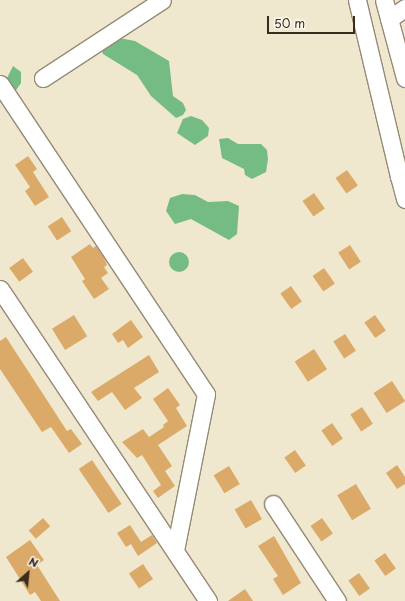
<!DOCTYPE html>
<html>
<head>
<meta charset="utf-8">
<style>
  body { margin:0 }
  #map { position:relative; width:405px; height:601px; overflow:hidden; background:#f0e8ce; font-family:"Playpen Sans",sans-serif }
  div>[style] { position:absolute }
  .forest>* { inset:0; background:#74bc83 }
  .round { border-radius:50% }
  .building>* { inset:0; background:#dbaa68; transform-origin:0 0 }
  .roads { filter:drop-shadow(1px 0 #968976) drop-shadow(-1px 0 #968976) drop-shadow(0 1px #968976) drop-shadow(0 -1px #968976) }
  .minor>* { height:17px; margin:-8.5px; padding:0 8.5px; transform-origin:8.5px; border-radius:8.5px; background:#fff }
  span { translate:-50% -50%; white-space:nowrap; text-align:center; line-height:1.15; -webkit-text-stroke:3.5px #fbf7ec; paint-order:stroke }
  .north { position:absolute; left:8px; top:553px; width:40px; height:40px; -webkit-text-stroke:3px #fbf7ec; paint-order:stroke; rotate:27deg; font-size:11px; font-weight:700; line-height:16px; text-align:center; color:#3b2a1e }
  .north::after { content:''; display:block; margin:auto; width:14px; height:18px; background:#3b2a1e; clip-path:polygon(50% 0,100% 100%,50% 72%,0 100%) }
  .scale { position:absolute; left:267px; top:16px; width:88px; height:18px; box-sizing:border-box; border:2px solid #3b2a1e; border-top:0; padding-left:5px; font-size:12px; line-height:14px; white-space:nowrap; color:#3b2a1e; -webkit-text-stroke:3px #fbf7ec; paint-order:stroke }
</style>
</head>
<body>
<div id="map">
  <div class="forest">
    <i style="clip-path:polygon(119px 38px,135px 41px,169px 61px,173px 96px,183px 103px,186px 110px,183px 115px,176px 118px,151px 96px,137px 75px,103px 54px,101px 48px,107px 39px)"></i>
    <i style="clip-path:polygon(13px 66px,21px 72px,21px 83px,12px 96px,5px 82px)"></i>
    <i style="clip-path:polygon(191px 116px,202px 120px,209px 128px,208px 136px,195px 145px,177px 133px,183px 119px)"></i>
    <i style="clip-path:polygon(228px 138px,238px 144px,261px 144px,267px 150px,268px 159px,266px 172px,252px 179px,245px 175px,244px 169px,222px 158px,219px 139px)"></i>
    <i style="clip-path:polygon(182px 194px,195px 195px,208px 202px,228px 201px,239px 206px,237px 234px,229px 240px,191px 219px,175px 224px,166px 211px,170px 198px)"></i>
    <i class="round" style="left:169px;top:252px;width:20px;height:20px"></i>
  </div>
  <div class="building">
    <i style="clip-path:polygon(28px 156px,37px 169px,33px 172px,49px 197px,35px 206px,25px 191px,30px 187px,15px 165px)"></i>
    <i style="left:347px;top:170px;width:19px;height:14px;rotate:55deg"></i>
    <i style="left:314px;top:193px;width:19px;height:14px;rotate:55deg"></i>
    <i style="left:62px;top:217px;width:17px;height:17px;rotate:57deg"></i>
    <i style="clip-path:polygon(90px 244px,93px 248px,96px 246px,104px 258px,107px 265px,104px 267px,108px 273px,101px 278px,109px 289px,94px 299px,82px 281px,85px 279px,71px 257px)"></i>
    <i style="left:350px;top:245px;width:20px;height:14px;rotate:57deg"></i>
    <i style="left:23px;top:258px;width:17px;height:17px;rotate:54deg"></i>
    <i style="left:324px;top:268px;width:19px;height:14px;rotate:55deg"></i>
    <i style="left:291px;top:286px;width:19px;height:13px;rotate:55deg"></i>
    <i style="left:74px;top:315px;width:25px;height:26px;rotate:58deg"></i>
    <i style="left:375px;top:315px;width:19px;height:13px;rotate:55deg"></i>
    <i style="clip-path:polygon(131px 320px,143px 337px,128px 348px,123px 340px,118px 343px,112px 334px)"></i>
    <i style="left:345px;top:334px;width:20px;height:14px;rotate:57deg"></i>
    <i style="clip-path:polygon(6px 337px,67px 431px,71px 429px,82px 444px,69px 453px,51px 427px,42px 432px,0 369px,0 341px)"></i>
    <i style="left:314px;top:349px;width:24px;height:23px;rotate:57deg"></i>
    <i style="clip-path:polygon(149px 355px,159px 372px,134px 388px,142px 398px,125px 410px,112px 392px,98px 401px,91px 392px)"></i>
    <i style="left:392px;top:381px;width:24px;height:22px;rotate:57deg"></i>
    <i style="clip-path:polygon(168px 388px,180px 405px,176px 408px,187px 426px,158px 445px,172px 466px,165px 471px,175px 486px,158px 498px,153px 491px,161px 485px,142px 455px,137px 458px,122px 442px,143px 429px,149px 437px,164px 427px,163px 425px,168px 421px,153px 399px)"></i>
    <i style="left:362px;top:407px;width:20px;height:14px;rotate:57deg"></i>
    <i style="left:332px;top:423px;width:19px;height:13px;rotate:55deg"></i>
    <i style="left:295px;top:450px;width:19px;height:13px;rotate:55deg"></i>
    <i style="left:92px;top:460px;width:53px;height:16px;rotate:56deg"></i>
    <i style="clip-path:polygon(397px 465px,405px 477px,405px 484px,397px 489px,386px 473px)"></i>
    <i style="left:229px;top:466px;width:21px;height:18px;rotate:59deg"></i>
    <i style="left:356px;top:484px;width:29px;height:22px;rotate:59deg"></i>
    <i style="left:251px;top:500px;width:22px;height:19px;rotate:60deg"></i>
    <i style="left:43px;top:518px;width:11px;height:19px;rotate:49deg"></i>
    <i style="left:322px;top:518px;width:19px;height:14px;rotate:55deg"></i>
    <i style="clip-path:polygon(130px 525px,141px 542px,152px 535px,157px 543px,138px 556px,131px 544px,126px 547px,117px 533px)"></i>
    <i style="clip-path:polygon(274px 536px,301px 583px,283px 595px,273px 579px,278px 576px,258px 546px)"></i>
    <i style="clip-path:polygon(30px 540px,44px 560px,37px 565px,60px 601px,41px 601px,35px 592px,30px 595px,6px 557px)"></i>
    <i style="left:385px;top:553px;width:19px;height:13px;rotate:55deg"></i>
    <i style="left:143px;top:564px;width:18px;height:17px;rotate:56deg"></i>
    <i style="left:359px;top:573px;width:19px;height:13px;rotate:55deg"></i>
    <i style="clip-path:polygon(245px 589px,253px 601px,228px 601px)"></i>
  </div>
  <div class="roads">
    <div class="minor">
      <i style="left:357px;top:0;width:181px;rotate:76.6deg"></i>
      <i style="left:384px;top:0;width:81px;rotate:74.9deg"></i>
      <i style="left:389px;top:19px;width:19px;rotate:-35deg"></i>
      <i style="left:43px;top:78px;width:142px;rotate:-33.2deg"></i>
      <i style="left:0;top:84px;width:372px;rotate:56.4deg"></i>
      <i style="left:206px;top:394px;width:159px;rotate:101.2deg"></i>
      <i style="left:405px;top:173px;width:7px;rotate:153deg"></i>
      <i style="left:399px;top:176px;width:24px;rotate:75deg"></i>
      <i style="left:0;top:289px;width:375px;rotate:56.3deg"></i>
      <i style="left:273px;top:504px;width:116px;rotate:56.6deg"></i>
    </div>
  </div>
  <div class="north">N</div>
  <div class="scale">50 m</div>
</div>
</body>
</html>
